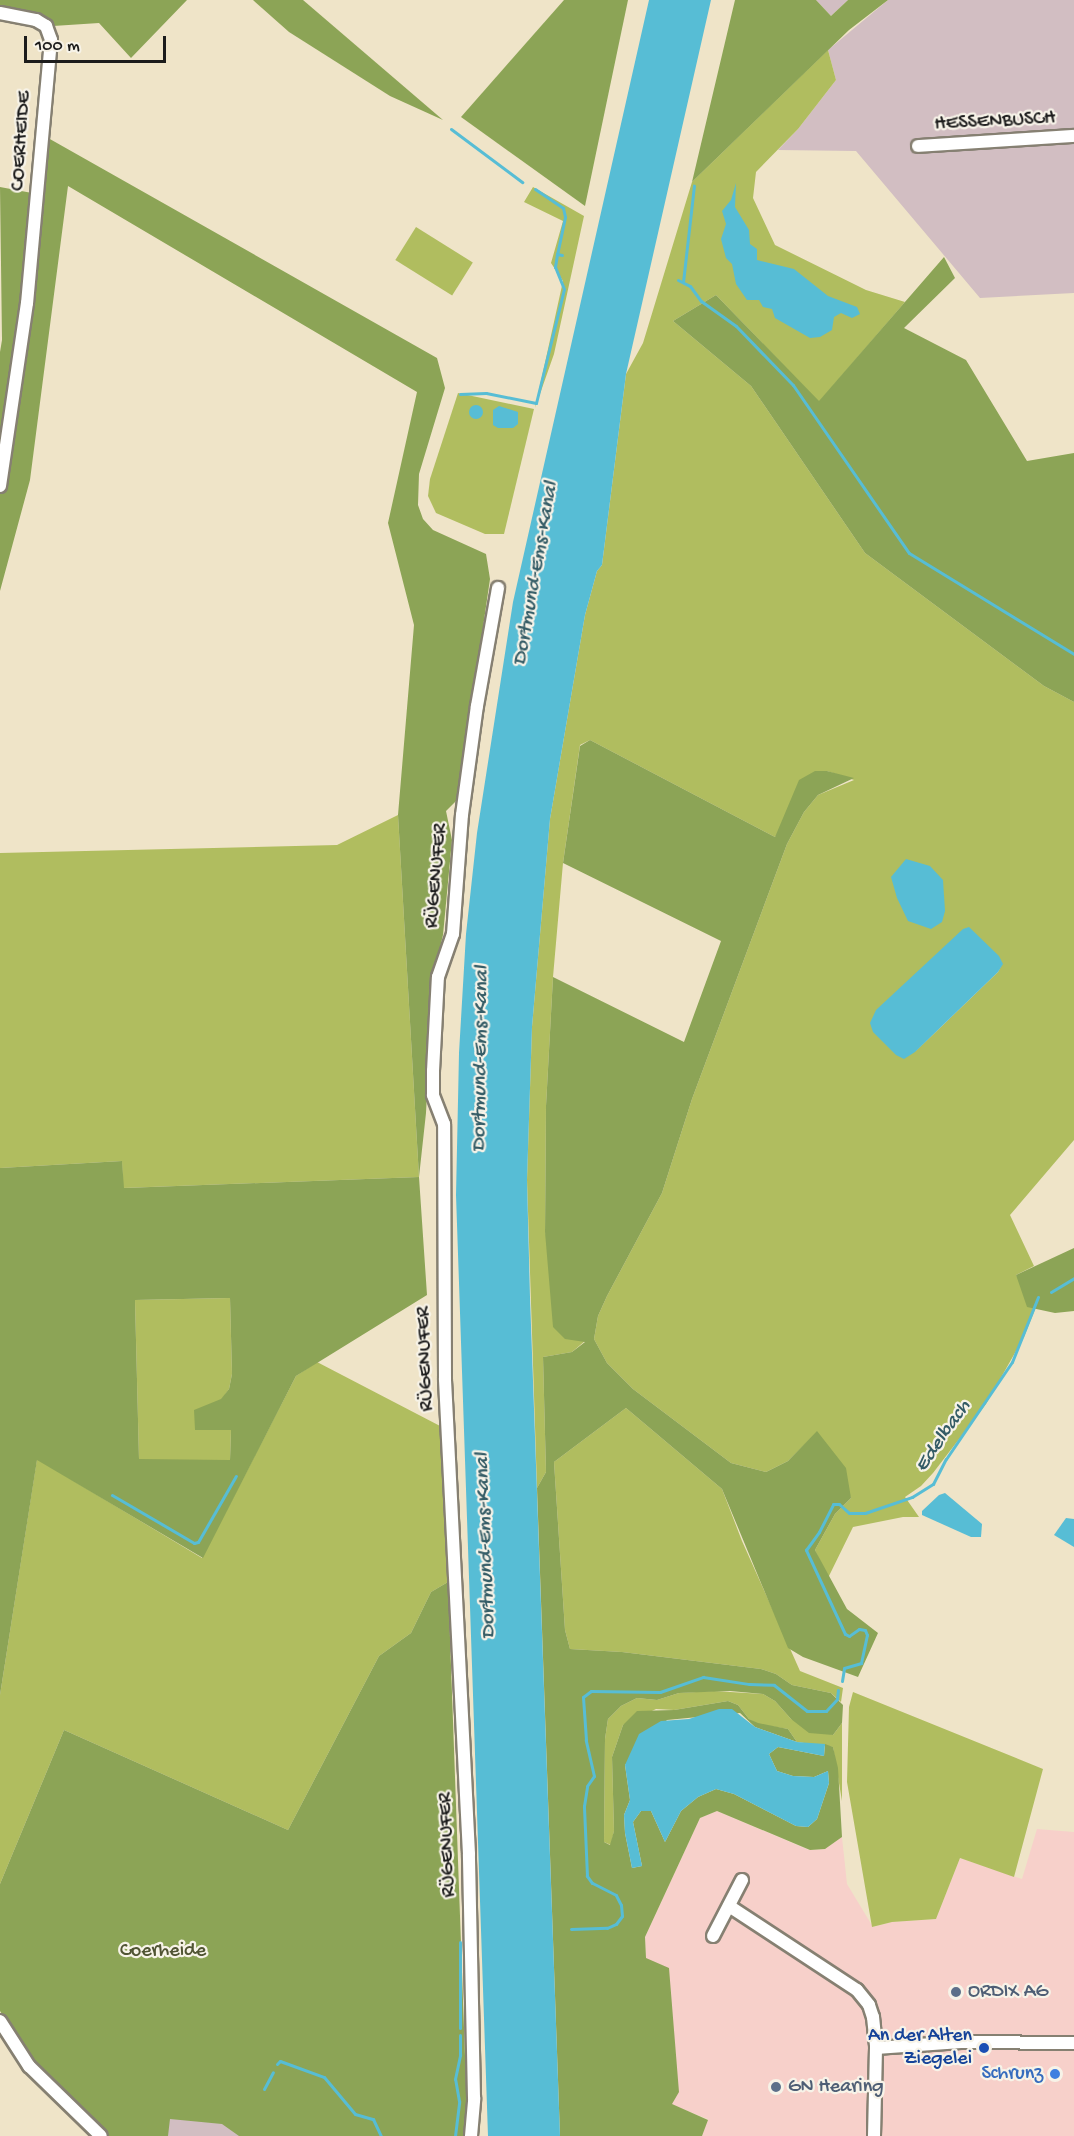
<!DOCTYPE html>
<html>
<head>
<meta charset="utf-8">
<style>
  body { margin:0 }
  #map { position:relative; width:1074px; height:2136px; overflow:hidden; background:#efe4c8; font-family:"Gochi Hand",sans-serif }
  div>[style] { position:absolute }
  .built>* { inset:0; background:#f7d0ca }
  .industrial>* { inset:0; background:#d2bec2 }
  .green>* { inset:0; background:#b0bd5f; transform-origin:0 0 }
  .forest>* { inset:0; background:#8ca456 }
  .water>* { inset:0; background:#57bdd5 }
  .round { border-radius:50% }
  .stream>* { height:3px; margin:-1.5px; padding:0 1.5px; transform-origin:1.5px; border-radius:1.5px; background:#57bdd5 }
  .roads { filter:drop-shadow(2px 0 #868072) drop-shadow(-2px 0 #868072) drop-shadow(0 2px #868072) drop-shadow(0 -2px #868072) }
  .minor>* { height:12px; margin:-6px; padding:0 6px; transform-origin:6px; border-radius:6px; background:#fff }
  .dots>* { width:16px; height:16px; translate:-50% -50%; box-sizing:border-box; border:3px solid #f7f3e8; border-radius:50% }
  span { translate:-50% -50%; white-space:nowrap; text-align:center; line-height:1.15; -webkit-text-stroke:4.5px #f7f3e8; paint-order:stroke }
  .street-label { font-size:20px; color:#1c1c1c }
  .park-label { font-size:20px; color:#505433 }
  .service-label { font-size:20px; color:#4e5e75 }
  .left { translate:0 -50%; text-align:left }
  .transit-label { font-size:20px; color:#164399 }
  .right { translate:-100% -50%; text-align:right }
  .shop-label { font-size:20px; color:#366cbe }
  .water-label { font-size:21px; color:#345c66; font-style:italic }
  .scale { position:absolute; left:24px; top:36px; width:142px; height:27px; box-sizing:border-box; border:3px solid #1c1c1c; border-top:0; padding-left:8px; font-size:18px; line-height:21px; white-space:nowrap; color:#1c1c1c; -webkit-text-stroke:4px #f7f3e8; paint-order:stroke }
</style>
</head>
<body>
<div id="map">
  <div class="built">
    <i style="clip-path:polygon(717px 1811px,809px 1850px,825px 1849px,842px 1837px,847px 1884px,873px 1927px,892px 1922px,936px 1919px,960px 1858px,1022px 1879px,1037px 1829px,1074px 1832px,1074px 2136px,702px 2136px,708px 2119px,672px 2105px,646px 1958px,645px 1937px,700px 1818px)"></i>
  </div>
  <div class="industrial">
    <i style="clip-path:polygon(816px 0,848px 0,831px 16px)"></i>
    <i style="clip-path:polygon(888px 0,1074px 0,1074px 293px,980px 298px,856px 151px,778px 150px,798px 129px,836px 80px,828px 50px)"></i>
    <i style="clip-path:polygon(164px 2113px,273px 2122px,272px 2136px,162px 2136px)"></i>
  </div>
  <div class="green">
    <i style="clip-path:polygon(evenodd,828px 50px,836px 80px,798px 129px,756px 172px,753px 198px,775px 245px,866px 290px,905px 302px,819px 402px,716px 295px,673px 321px,751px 386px,865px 553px,1044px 686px,1074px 702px,1074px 1140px,1010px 1215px,1034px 1266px,1016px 1275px,1036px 1307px,1024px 1337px,986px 1404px,933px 1473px,921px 1486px,905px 1497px,919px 1517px,903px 1517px,853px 1527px,828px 1578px,815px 1550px,835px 1514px,851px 1498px,817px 1432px,788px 1461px,766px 1472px,731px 1463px,633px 1389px,607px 1363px,594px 1339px,598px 1316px,607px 1296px,662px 1193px,692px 1099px,787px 844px,804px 812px,818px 795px,854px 780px,827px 771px,775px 837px,590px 740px,580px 745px,563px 863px,553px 977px,546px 1106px,545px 1232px,585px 1341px,572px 1352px,543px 1357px,546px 1472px,537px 1488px,527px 1180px,532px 1027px,550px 819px,585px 615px,597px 571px,602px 565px,626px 374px,643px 343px,692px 182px,828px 50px,1002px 964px,998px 972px,915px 1052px,1002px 964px)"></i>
    <i style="clip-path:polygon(533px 187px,584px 216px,554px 354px,535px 408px,563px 281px,551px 263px,563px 221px,524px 202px)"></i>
    <i style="left:416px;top:227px;width:67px;height:39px;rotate:32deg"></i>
    <i style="clip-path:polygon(458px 393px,534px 409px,504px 534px,485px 534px,436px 513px,428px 496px,430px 479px)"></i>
    <i style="clip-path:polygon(398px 815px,419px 1177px,123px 1188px,122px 1161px,0 1168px,0 853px,337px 845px)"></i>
    <i style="clip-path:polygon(230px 1298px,232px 1374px,229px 1389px,222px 1399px,231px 1430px,230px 1460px,139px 1460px,135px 1300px)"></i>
    <i style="clip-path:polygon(317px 1362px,442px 1427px,448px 1582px,431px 1592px,411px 1633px,379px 1656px,288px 1830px,64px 1730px,0 1884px,0 1695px,37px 1459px,202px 1558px,296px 1376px)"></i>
    <i style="clip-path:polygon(626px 1408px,722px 1489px,742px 1541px,800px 1671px,843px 1688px,841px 1702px,831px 1693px,792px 1685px,776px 1674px,761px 1669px,622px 1652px,570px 1649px,565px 1630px,554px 1462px)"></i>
    <i style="clip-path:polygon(714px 1691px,763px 1694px,775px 1701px,791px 1719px,833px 1735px,842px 1723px,842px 1801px,833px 1747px,797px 1742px,788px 1729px,758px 1724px,749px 1719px,738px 1705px,728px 1701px,674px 1710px,656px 1709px,623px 1725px,612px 1757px,614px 1831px,611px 1845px,604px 1842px,605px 1739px,608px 1719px,621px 1706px,637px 1698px,657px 1700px,679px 1693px)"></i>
    <i style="clip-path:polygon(853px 1692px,1043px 1769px,1014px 1877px,960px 1858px,936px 1919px,892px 1922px,872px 1927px,847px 1782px,849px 1707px)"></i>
  </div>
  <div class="forest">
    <i style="clip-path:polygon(0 0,187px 0,131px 58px,99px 23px,53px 26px,48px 21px,0 10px)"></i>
    <i style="clip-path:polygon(253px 0,303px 0,443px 120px,390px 96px,289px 32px)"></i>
    <i style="clip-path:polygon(564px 0,628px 0,585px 206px,461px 117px)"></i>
    <i style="clip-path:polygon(735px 0,816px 0,831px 16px,848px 0,888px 0,849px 30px,692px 182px)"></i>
    <i style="clip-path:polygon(evenodd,41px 134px,437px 358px,445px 388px,419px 474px,418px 505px,423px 519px,433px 530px,486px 554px,490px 579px,458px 799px,446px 811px,452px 840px,443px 935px,433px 977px,426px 1113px,419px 1177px,427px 1295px,296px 1376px,203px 1558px,37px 1460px,0 1695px,0 1168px,122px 1161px,124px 1188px,419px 1177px,398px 815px,414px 625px,388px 523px,417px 392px,68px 186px,30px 480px,0 591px,0 352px,2px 340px,0 187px,32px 193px,41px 134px,230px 1298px,232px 1374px,229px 1389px,221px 1399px,194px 1410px,195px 1430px,231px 1430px,230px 1460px,139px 1459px,135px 1300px,230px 1298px)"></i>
    <i style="clip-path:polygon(944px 257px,955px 278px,904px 328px,966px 360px,1027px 461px,1074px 453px,1074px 702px,1044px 686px,865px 553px,751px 386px,673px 321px,716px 295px,819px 401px)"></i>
    <i style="clip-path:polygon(590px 740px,775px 837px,799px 780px,815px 771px,827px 771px,854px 778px,818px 795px,804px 812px,787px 844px,692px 1099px,662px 1193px,607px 1296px,598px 1316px,594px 1339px,607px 1363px,633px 1389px,731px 1463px,766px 1472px,788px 1461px,817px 1431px,846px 1468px,851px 1498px,835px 1514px,815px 1550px,847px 1609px,878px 1633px,858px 1677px,803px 1657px,788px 1648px,722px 1489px,626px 1408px,554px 1462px,565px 1630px,570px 1649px,622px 1652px,761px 1669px,776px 1674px,792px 1685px,831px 1693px,843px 1705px,842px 1723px,833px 1735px,809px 1733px,791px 1719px,775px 1701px,763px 1694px,730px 1691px,679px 1693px,657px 1700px,637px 1698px,621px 1706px,608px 1719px,605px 1739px,604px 1842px,610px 1845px,614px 1831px,612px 1757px,623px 1725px,637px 1711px,674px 1710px,728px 1701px,738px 1705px,749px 1719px,758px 1723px,788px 1729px,797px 1742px,755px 1727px,740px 1713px,667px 1720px,625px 1765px,630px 1800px,624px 1815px,625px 1833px,632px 1868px,642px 1866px,633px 1822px,641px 1811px,651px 1811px,665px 1842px,681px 1811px,698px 1797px,716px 1789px,734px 1794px,796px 1826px,808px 1827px,817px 1819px,829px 1783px,828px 1771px,814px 1777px,793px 1776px,777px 1771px,769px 1754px,778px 1747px,824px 1756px,825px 1744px,833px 1747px,838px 1768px,842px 1837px,825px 1849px,810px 1850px,717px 1811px,700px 1818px,645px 1937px,646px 1958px,669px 1968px,679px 2092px,672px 2104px,708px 2120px,702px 2136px,560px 2136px,537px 1488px,546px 1472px,543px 1357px,572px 1352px,585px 1342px,565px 1339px,553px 1327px,545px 1232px,546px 1106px,553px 977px,684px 1042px,721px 941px,563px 863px,580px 746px)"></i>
    <i style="clip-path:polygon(1074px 1248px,1074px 1311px,1055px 1313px,1027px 1307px,1016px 1275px)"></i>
    <i style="clip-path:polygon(448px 1582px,467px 2111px,465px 2136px,239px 2136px,222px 2124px,170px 2119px,168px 2136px,108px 2136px,34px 2063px,0 2011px,0 1884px,64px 1730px,288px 1830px,379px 1656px,411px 1633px,431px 1592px)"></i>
  </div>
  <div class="water">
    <i style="clip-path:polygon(649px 0,711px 0,626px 374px,602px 565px,597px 571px,585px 615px,550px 819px,532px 1027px,527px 1180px,530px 1297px,560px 2136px,488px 2136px,456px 1195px,459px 1053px,466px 934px,477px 833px,513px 602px)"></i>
    <i style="clip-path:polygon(736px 183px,735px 207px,749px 230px,750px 244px,757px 249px,757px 260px,794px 269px,828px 296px,857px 307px,860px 314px,852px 318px,841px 313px,834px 317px,832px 330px,820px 337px,810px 338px,775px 318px,772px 309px,763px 307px,759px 300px,747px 300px,736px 284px,732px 264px,726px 258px,721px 239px,726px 224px,722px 211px,731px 200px)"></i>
    <i class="round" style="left:469px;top:405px;width:14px;height:14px"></i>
    <i style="clip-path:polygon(499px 406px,518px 412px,518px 424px,513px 428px,498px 428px,493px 425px,493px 410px)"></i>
    <i style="clip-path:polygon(906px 859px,930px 866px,943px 880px,945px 911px,942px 922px,931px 929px,908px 921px,897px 898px,891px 877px)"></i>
    <i style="clip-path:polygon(969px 927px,999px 956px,1003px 964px,998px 972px,915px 1052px,904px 1059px,896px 1055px,873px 1032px,870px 1023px,876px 1010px,963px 929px)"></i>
    <i style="clip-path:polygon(945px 1493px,982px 1524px,981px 1537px,971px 1537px,922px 1515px,922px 1511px,939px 1495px)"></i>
    <i style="clip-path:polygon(1066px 1518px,1074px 1519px,1074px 1547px,1054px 1535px)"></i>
    <i style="clip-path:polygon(719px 1709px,732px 1709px,755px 1727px,797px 1742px,825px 1744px,824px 1756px,778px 1747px,769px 1754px,777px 1771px,793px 1776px,814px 1777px,828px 1771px,829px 1783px,817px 1819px,808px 1827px,796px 1826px,734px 1794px,716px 1789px,698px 1797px,681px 1811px,665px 1842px,651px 1811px,641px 1811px,633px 1822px,642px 1866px,632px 1868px,625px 1833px,624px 1815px,630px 1800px,625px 1765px,639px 1734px,661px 1721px,689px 1719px)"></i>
  </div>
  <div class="stream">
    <i style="left:451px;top:129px;width:89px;rotate:36.7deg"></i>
    <i style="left:535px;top:189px;width:34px;rotate:34deg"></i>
    <i style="left:563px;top:208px;width:9px;rotate:77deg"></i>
    <i style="left:565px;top:217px;width:38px;rotate:102deg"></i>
    <i style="left:678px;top:280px;width:13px;rotate:27deg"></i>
    <i style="left:690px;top:286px;width:19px;rotate:54deg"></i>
    <i style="left:701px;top:301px;width:43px;rotate:35.5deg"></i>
    <i style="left:736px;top:326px;width:82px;rotate:46deg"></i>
    <i style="left:793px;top:385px;width:204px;rotate:55.4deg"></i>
    <i style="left:909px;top:553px;width:193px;rotate:31.5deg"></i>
    <i style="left:683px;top:282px;width:97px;rotate:-83.5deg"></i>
    <i style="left:460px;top:394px;width:26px;rotate:-2deg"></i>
    <i style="left:486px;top:393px;width:51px;rotate:11.3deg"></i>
    <i style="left:536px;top:403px;width:117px;rotate:-76.2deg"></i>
    <i style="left:564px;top:289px;width:24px;rotate:-112deg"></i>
    <i style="left:555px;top:267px;width:13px;rotate:-81deg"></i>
    <i style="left:557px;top:254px;width:5px;rotate:11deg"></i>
    <i style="left:1051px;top:1292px;width:27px;rotate:-31deg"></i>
    <i style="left:112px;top:1495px;width:95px;rotate:30.3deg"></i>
    <i style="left:194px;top:1543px;width:4px;rotate:-14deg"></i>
    <i style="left:198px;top:1542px;width:76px;rotate:-60.1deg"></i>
    <i style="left:842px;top:1681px;width:13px;rotate:-81deg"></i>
    <i style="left:844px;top:1668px;width:18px;rotate:-16deg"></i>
    <i style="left:861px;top:1663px;width:29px;rotate:-78deg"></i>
    <i style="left:867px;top:1635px;width:5px;rotate:-112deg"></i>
    <i style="left:865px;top:1630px;width:6px;rotate:-171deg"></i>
    <i style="left:859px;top:1629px;width:12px;rotate:145deg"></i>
    <i style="left:849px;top:1636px;width:4px;rotate:-153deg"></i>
    <i style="left:845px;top:1634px;width:93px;rotate:-114.9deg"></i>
    <i style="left:806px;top:1550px;width:22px;rotate:-54deg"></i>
    <i style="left:819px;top:1532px;width:31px;rotate:-63deg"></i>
    <i style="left:833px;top:1504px;width:6px"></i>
    <i style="left:839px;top:1504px;width:13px;rotate:42deg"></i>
    <i style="left:849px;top:1513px;width:16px"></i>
    <i style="left:865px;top:1513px;width:50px;rotate:-18.8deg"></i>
    <i style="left:912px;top:1497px;width:25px;rotate:-32deg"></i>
    <i style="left:933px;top:1484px;width:28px;rotate:-63deg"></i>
    <i style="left:946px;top:1459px;width:117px;rotate:-55.8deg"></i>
    <i style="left:1012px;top:1362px;width:70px;rotate:-68.2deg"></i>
    <i style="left:571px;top:1929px;width:36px;rotate:-2deg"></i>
    <i style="left:607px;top:1928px;width:10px;rotate:-24deg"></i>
    <i style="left:616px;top:1924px;width:10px;rotate:-53deg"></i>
    <i style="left:622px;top:1916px;width:11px;rotate:-95deg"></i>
    <i style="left:621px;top:1905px;width:11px;rotate:-117deg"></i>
    <i style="left:616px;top:1895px;width:27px;rotate:-153deg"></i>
    <i style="left:592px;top:1883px;width:9px;rotate:-126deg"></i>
    <i style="left:587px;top:1876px;width:70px;rotate:-92.5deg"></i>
    <i style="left:584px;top:1806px;width:20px;rotate:-81deg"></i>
    <i style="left:587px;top:1786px;width:12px;rotate:-55deg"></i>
    <i style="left:594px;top:1776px;width:37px;rotate:-103deg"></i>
    <i style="left:586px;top:1740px;width:43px;rotate:-94deg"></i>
    <i style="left:583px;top:1697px;width:10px;rotate:-37deg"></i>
    <i style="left:591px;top:1691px;width:69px;rotate:0.8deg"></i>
    <i style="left:660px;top:1692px;width:46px;rotate:-19.2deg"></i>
    <i style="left:703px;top:1677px;width:47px;rotate:8.7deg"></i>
    <i style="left:749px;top:1684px;width:25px;rotate:2deg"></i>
    <i style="left:774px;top:1685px;width:42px;rotate:38.2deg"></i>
    <i style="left:807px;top:1711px;width:19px"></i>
    <i style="left:826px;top:1711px;width:16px;rotate:-47deg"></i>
    <i style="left:837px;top:1699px;width:9px;rotate:-84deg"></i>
    <i style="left:460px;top:2028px;width:86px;rotate:-90deg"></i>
    <i style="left:277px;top:2064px;width:4px;rotate:-45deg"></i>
    <i style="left:280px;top:2061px;width:47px;rotate:20deg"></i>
    <i style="left:324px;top:2077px;width:48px;rotate:50deg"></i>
    <i style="left:355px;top:2114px;width:19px;rotate:16deg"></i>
    <i style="left:373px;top:2119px;width:19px;rotate:65deg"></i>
    <i style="left:264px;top:2089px;width:19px;rotate:-62deg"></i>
    <i style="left:455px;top:2136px;width:35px;rotate:-83deg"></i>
    <i style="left:459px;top:2101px;width:22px;rotate:-100deg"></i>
    <i style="left:455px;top:2079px;width:25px;rotate:-78deg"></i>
    <i style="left:460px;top:2055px;width:20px;rotate:-90deg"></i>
  </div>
  <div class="roads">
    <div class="minor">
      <i style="left:0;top:13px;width:37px;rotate:11deg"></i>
      <i style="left:36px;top:20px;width:12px;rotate:31deg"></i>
      <i style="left:46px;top:26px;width:15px;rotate:70deg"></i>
      <i style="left:51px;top:40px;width:264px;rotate:95.2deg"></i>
      <i style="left:27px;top:303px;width:185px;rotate:98.4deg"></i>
      <i style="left:918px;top:146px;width:156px;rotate:-3.7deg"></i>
      <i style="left:729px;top:1906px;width:153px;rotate:33.3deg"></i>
      <i style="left:857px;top:1990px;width:19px;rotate:51deg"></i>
      <i style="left:869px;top:2005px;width:13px;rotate:72deg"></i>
      <i style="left:873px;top:2017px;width:31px;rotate:84deg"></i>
      <i style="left:876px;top:2048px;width:88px;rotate:91.3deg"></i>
      <i style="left:713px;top:1936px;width:63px;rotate:-62.6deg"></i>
      <i style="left:0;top:2021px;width:54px;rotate:57.2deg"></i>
      <i style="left:29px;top:2066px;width:100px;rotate:44.2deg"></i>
      <i style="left:876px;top:2048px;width:85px;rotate:-4deg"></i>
      <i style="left:961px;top:2042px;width:113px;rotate:0.5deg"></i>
      <i style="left:471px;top:2136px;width:38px;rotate:-85deg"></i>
      <i style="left:474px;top:2098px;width:244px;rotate:-91.2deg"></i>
      <i style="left:469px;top:1854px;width:476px;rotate:-92.9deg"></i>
      <i style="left:445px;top:1379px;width:255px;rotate:-90.2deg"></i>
      <i style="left:444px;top:1124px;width:31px;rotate:-111deg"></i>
      <i style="left:433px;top:1095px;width:24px;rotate:-90deg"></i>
      <i style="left:433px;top:1071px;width:94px;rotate:-87deg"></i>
      <i style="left:438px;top:977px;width:46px;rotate:-70.8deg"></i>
      <i style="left:453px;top:934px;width:119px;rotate:-85.7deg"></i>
      <i style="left:462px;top:815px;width:110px;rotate:-82.2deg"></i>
      <i style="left:477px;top:706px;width:120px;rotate:-79.9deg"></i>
    </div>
  </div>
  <div class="dots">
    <i style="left:956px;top:1992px;background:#5c6f8a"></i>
    <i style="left:984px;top:2048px;background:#1a4fb4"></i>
    <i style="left:1055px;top:2074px;background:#3f7fe0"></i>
    <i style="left:776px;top:2087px;background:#5c6f8a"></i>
  </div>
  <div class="street-label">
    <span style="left:995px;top:122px;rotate:-3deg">HESSENBUSCH</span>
    <span style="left:22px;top:141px;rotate:-86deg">COERHEIDE</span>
    <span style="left:437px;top:876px;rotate:-85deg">RÜGENUFER</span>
    <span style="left:426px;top:1359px;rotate:-92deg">RÜGENUFER</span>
    <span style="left:448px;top:1845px;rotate:-92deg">RÜGENUFER</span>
  </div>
  <div class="park-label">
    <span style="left:163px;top:1951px">Coerheide</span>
  </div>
  <div class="service-label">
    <span class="left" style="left:968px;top:1992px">ORDIX AG</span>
    <span class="left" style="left:788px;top:2087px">GN Hearing</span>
  </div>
  <div class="transit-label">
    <span class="right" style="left:972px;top:2048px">An der Alten<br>Ziegelei</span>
  </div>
  <div class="shop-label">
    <span class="right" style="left:1043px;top:2074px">Schrunz</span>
  </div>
  <div class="water-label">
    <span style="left:537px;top:574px;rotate:-80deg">Dortmund-Ems-Kanal</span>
    <span style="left:482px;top:1059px;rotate:-89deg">Dortmund-Ems-Kanal</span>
    <span style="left:944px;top:1437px;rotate:-55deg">Edelbach</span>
    <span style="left:487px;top:1546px;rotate:-92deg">Dortmund-Ems-Kanal</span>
  </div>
  <div class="scale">100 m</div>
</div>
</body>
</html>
